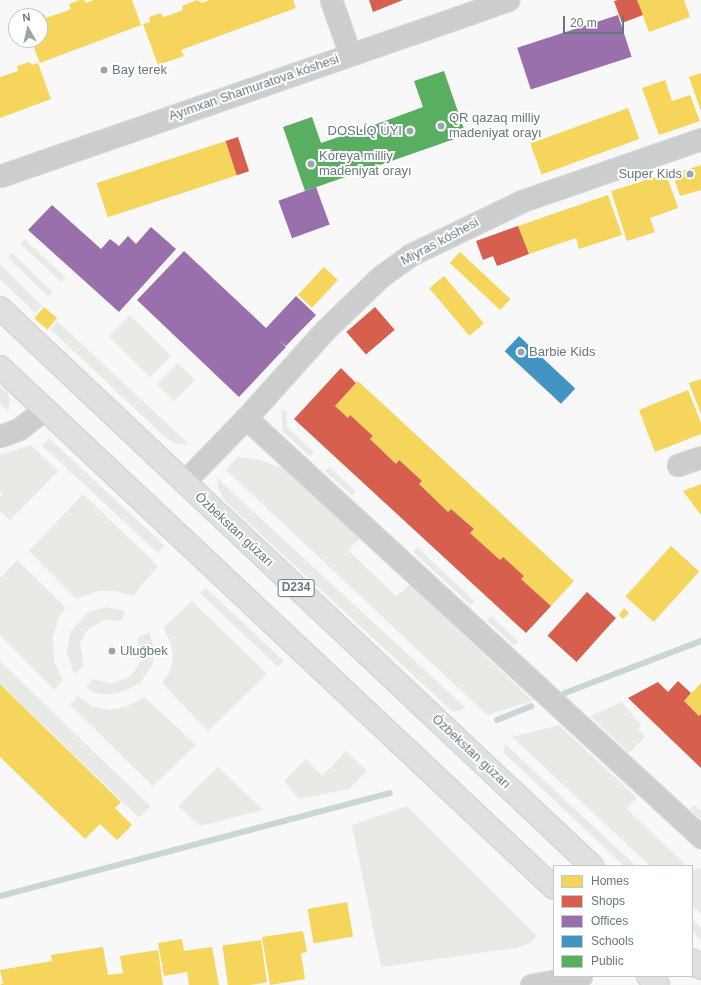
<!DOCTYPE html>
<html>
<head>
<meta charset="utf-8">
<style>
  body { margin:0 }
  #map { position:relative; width:701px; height:985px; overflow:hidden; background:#f8f8f8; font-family:Helvetica,sans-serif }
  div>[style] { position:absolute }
  .green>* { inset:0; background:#e8eae5; transform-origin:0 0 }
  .homes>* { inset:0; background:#f6d55c; transform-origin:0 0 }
  .shops>* { inset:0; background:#d6604d; transform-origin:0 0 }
  .offices>* { inset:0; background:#9970ab; transform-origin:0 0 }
  .schools>* { inset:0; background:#4393c3; transform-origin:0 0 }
  .public>* { inset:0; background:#5aae61 }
  .stream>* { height:6px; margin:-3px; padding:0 3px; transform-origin:3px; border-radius:3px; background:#cad5d6 }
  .roads { filter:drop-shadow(1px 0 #d4d5d6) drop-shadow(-1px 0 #d4d5d6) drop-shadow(0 1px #d4d5d6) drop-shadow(0 -1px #d4d5d6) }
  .minor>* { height:21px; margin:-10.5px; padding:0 10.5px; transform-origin:10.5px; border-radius:10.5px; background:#cbcdce }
  .primary>* { height:22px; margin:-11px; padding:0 11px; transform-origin:11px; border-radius:11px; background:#dfe0e1 }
  .dots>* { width:11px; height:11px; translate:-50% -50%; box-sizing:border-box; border:2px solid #fff; border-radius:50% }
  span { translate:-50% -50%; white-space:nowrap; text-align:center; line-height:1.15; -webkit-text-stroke:4px #fff; paint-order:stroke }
  .shield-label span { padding:1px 3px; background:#fff; border:1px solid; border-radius:3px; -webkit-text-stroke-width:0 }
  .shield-label { font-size:12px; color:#657881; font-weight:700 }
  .poi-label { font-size:13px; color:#657881 }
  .left { translate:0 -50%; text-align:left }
  .right { translate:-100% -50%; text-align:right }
  .street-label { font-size:13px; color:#657881 }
  .legend { position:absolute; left:553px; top:865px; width:140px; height:112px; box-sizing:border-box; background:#fff; border:1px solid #c1c9cd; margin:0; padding:5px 7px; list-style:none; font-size:12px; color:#657881 }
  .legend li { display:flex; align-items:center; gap:8px; height:20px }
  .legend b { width:20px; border:1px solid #c1c9cd }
  .north { position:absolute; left:8px; top:8px; width:40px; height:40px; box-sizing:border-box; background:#fff; border:1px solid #c1c9cd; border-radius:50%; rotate:352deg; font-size:11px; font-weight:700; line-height:16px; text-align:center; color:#657881 }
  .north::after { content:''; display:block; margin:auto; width:14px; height:18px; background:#98a5ab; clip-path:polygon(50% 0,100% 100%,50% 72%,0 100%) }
  .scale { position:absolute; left:563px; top:16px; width:61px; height:18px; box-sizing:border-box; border:2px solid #657881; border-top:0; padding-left:5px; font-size:12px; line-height:14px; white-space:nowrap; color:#657881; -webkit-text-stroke:3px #fff; paint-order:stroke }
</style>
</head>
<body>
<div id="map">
  <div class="green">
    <i style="left:24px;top:239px;width:57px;height:6px;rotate:43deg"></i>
    <i style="left:12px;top:253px;width:56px;height:6px;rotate:44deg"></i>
    <i style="clip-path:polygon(0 264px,42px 306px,35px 313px,0 279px)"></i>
    <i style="left:130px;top:315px;width:58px;height:30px;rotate:45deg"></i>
    <i style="clip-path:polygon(57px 321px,190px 445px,174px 443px,164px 436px,50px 329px)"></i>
    <i style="left:178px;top:363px;width:24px;height:30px;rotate:45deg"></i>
    <i style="clip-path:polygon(0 386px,8px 393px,10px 400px,8px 411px,0 404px)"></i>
    <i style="clip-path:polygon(281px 410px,287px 412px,287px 427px,314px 452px,310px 456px,283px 432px)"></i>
    <i style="left:49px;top:438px;width:158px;height:10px;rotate:43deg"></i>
    <i style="clip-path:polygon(31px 445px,58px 471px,10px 520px,0 511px,0 497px,3px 494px,0 491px,0 455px)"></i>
    <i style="clip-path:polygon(238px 457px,259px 460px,286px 469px,360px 538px,348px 550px,396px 596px,410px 585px,533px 701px,487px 715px,226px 470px)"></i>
    <i style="left:329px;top:467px;width:36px;height:6px;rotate:42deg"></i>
    <i style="clip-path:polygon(217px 478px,466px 708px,453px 712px,226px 502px,219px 491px)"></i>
    <i style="clip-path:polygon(83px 494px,158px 566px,133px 596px,116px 591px,98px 591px,76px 599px,29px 551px)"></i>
    <i style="left:417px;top:547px;width:79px;height:6px;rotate:43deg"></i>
    <i style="clip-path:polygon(17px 560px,66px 608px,59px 617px,53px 635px,54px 661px,63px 680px,54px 690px,0 635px,0 578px)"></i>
    <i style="clip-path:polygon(206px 588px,283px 660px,282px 663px,278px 667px,200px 593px)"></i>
    <i style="clip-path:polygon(192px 601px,267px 674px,208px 731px,162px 683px,171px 669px,173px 654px,170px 641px,163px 628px)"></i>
    <i style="clip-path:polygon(106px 607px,125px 611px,121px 621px,105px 620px,88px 629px,80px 643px,84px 666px,74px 674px,67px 653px,70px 633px,87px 613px)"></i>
    <i style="left:491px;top:616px;width:37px;height:6px;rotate:43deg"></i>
    <i style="clip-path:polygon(149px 632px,154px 647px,153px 663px,140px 683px,126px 691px,106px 695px,93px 692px,86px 687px,93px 679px,112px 684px,131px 676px,142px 659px,137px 638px)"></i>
    <i style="left:0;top:661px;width:209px;height:16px;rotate:44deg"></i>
    <i style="clip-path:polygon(78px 696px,92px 706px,110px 710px,128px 706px,144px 697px,196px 745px,153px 786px,70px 705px)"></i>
    <i style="clip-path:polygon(622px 702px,641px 725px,638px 729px,646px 736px,629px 753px,590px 716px)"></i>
    <i style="clip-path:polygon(559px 725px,637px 798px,626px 808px,687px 866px,650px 866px,512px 737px)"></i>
    <i style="clip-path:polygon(505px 744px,635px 865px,624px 866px,504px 753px)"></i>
    <i style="clip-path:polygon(346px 751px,367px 771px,349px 789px,299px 799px,284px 781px,306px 759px,322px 776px)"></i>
    <i style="clip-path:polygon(218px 767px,263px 810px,200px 826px,178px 806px)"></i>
    <i style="clip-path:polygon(694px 805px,701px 811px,701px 820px,690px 809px)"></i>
    <i style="clip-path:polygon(407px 806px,537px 936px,530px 943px,516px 948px,381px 967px,352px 825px)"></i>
    <i style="clip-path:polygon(701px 868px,701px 914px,692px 906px,692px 870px)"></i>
    <i style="clip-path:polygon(692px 919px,701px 928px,701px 940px,692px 931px)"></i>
  </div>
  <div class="homes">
    <i style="clip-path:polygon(80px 0,84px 0,86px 3px,94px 0,132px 0,141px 25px,40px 63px,31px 40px,40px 40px,40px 15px,44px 14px,45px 18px,58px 14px,71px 9px,69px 4px)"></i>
    <i style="clip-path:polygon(197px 0,202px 3px,210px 0,293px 0,296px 8px,181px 50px,184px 56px,158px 65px,143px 24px,150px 22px,149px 17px,161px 13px,163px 17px,173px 14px,183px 10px,182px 6px)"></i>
    <i style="clip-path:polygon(637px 0,684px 0,690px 17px,649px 32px)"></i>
    <i style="clip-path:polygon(30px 62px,31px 65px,38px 63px,51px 99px,0 118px,0 77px,18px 71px,17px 66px)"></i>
    <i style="clip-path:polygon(701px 73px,701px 111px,689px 77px)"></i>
    <i style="clip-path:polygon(665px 80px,672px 101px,690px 95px,700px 121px,659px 135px,642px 88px)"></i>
    <i style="left:628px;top:108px;width:33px;height:104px;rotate:70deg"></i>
    <i style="left:226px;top:141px;width:36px;height:136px;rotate:72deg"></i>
    <i style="clip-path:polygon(701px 165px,701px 190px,680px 196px,673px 174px)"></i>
    <i style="clip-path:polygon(666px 174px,678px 208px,650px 218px,655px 232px,627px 241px,611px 191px)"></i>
    <i style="clip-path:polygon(608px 195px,622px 235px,579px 249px,576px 238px,529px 254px,518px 226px)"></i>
    <i style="left:460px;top:252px;width:69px;height:15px;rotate:43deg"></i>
    <i style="left:324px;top:267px;width:19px;height:38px;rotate:43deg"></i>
    <i style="left:444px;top:276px;width:62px;height:19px;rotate:50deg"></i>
    <i style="left:44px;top:307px;width:17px;height:15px;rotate:40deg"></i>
    <i style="clip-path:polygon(701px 379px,701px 414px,689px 383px)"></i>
    <i style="clip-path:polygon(358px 381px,574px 581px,551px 606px,521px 579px,524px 576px,503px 557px,500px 560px,470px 533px,474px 529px,451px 509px,448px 512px,419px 484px,422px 481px,399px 460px,396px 464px,370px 439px,373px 436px,350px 415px,348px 418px,335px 406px)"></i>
    <i style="clip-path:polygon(688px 390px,701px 423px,701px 434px,655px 452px,639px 410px)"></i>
    <i style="clip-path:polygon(701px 484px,701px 514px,700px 514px,683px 491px)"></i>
    <i style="left:671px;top:546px;width:38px;height:68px;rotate:42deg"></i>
    <i style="clip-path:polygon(624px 608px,629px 613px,623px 619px,619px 615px)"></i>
    <i style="clip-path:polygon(701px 683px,701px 714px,699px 716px,684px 701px)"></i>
    <i style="clip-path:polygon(0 684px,121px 802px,115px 808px,132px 825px,117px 840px,100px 824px,85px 839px,0 757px)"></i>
    <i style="left:347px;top:902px;width:35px;height:40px;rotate:80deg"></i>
    <i style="clip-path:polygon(303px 931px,307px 952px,301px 953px,305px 979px,270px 985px,262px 937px)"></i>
    <i style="clip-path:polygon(182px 939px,184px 951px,212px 947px,219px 985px,189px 985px,187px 972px,164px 976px,158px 943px)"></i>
    <i style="left:261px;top:940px;width:43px;height:39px;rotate:82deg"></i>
    <i style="clip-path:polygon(103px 947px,108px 975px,123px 973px,120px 956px,158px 950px,163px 985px,0 985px,3px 983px,0 970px,52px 961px,51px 955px)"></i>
  </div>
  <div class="shops">
    <i style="clip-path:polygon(369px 0,403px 0,373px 12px)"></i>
    <i style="clip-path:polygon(618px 0,637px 0,643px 15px,622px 23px,614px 1px)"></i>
    <i style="left:238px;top:137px;width:36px;height:13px;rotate:72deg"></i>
    <i style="clip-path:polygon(518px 226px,529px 254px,497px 266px,493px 256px,483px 260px,476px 241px)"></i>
    <i style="left:375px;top:307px;width:30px;height:38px;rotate:49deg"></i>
    <i style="clip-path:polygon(341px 368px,356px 383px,335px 406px,348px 418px,350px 415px,373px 436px,370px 439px,396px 464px,399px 460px,422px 481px,419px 484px,448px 512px,451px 509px,474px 529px,470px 533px,500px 560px,503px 557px,524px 576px,521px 579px,551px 606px,526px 633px,294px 419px)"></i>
    <i style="left:587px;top:592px;width:39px;height:59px;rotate:42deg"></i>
    <i style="clip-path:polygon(678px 681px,691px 693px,684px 701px,699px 716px,701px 714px,701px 768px,628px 698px,658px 682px,668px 692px)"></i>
  </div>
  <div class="offices">
    <i style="left:618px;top:15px;width:44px;height:106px;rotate:72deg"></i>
    <i style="left:316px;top:187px;width:40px;height:40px;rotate:70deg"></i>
    <i style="clip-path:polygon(52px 205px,101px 249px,110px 239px,119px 246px,128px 236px,136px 244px,151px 227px,176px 249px,119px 312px,28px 230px)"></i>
    <i style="clip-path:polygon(184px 251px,266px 328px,296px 296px,316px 315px,286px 346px,280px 341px,286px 347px,239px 397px,137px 300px)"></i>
  </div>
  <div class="schools">
    <i style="left:519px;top:336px;width:77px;height:21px;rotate:43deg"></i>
  </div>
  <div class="public">
    <i style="clip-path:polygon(444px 71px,466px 135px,305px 191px,283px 127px,312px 117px,321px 143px,374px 125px,423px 107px,414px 81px)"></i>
  </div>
  <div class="stream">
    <i style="left:565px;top:693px;width:146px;rotate:-20.9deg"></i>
    <i style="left:497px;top:720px;width:37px;rotate:-22deg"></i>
    <i style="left:0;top:896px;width:403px;rotate:-14.8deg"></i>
  </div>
  <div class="roads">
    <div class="minor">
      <i style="left:331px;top:0;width:57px;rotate:70.6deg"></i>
      <i style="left:0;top:176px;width:538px;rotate:-19.11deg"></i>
      <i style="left:246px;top:418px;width:619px;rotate:42.64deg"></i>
      <i style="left:0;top:436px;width:20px;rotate:-20deg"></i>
      <i style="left:19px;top:429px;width:33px;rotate:-38deg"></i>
      <i style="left:678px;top:465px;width:24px;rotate:-19deg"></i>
      <i style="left:184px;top:482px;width:89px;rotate:-45.9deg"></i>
      <i style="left:246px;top:418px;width:118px;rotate:-48.1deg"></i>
      <i style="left:325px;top:330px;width:76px;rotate:-43.9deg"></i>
      <i style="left:380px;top:277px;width:37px;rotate:-36deg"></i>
      <i style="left:410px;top:255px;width:124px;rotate:-25.7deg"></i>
      <i style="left:522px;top:201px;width:189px;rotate:-19.1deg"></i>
      <i style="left:531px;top:985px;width:51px;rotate:-10.2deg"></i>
    </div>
    <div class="primary">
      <i style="left:0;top:308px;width:814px;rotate:43.31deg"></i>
      <i style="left:0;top:367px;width:760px;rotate:43.24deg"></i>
      <i style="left:692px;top:960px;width:12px;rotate:42deg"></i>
      <i style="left:648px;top:976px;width:13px;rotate:42deg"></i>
    </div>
  </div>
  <div class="dots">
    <i style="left:104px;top:70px;background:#98a5ab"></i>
    <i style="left:441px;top:126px;background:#98a5ab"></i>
    <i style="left:410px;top:131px;background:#98a5ab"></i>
    <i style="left:311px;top:164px;background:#98a5ab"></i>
    <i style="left:690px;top:174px;background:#98a5ab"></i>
    <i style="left:521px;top:352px;background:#98a5ab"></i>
    <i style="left:112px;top:651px;background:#98a5ab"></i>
  </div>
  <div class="shield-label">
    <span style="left:296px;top:588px">D234</span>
  </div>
  <div class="poi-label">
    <span class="left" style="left:112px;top:70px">Bay terek</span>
    <span class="left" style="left:449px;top:126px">QR qazaq milliy<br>madeniyat orayı</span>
    <span class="right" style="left:402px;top:131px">DOSLÍQ ÚYI</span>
    <span class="left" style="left:319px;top:164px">Koreya milliy<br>madeniyat orayı</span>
    <span class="right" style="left:682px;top:174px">Super Kids</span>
    <span class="left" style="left:529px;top:352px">Barbie Kids</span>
    <span class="left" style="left:120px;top:651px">Uluǵbek</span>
  </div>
  <div class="street-label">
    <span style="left:254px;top:88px;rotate:-19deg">Ayımxan Shamuratova kóshesi</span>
    <span style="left:440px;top:242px;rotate:-28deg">Miyras kóshesi</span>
    <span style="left:234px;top:530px;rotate:43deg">Ózbekstan gúzarı</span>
    <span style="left:471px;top:752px;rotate:43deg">Ózbekstan gúzarı</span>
  </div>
  <ul class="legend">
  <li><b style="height:11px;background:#f6d55c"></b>Homes</li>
  <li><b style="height:11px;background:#d6604d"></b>Shops</li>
  <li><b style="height:11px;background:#9970ab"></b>Offices</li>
  <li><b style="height:11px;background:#4393c3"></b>Schools</li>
  <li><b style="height:11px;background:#5aae61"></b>Public</li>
  </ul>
  <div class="north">N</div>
  <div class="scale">20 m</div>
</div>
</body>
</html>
